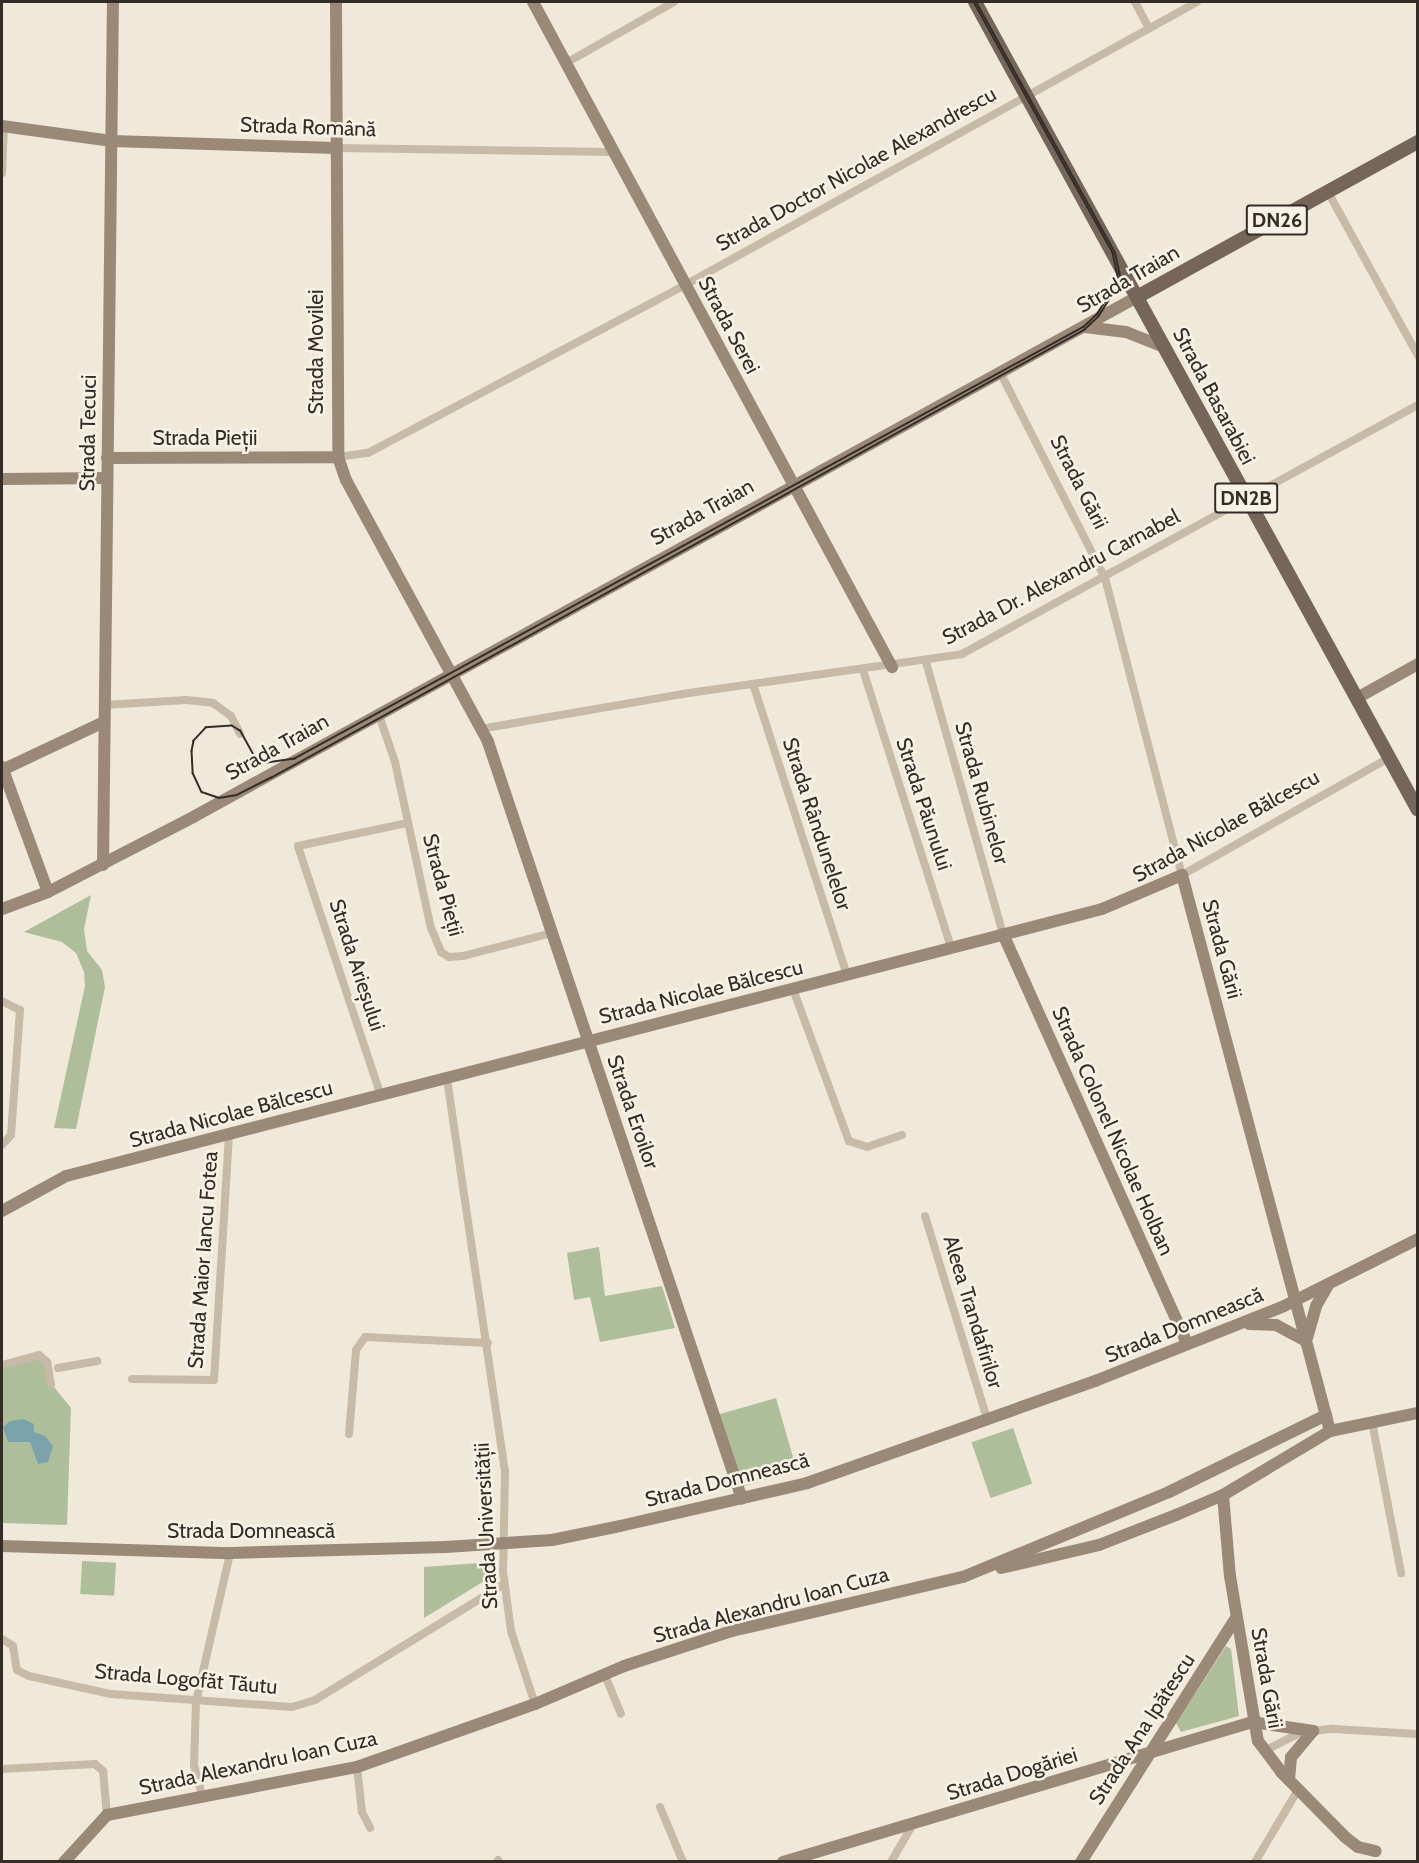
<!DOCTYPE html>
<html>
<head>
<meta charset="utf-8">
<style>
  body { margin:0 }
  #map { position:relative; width:1419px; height:1863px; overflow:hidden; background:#f0e9da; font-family:Cabin,sans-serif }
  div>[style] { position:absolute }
  .green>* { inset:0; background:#aebe9b; transform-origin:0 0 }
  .water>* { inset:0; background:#7ba3ab }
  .street>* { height:8px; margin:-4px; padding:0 4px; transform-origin:4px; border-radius:4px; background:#c7baa7 }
  .secondary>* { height:12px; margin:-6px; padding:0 6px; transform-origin:6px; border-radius:6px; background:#9b8978 }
  .primary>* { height:14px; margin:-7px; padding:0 7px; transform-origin:7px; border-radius:7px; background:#756659 }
  .tram>* { height:1.5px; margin:-0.75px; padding:0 0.75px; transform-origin:0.75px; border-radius:0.75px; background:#342d27 }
  span { translate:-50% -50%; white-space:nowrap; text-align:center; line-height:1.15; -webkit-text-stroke:5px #f8f2e6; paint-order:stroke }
  .shield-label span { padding:2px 4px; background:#f8f2e6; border:2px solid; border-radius:4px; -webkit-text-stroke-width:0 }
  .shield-label { font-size:20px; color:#342d27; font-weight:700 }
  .street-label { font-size:21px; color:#342d27 }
  .frame { position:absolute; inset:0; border:3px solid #342d27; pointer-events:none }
</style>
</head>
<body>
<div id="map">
  <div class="green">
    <i style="clip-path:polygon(91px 895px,84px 929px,87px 951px,102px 970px,105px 987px,76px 1129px,54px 1128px,85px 986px,84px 972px,76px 953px,62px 942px,24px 932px)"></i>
    <i style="clip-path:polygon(599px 1247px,605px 1296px,662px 1286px,675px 1328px,600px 1342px,590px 1297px,574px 1300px,567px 1253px)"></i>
    <i style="clip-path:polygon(43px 1358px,54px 1387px,71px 1408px,67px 1525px,2px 1523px,2px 1368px)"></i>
    <i style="left:776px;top:1398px;width:76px;height:59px;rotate:74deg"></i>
    <i style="left:1013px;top:1428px;width:59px;height:44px;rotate:71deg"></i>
    <i style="left:82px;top:1561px;width:34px;height:33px;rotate:3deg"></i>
    <i style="clip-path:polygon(493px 1562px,494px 1575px,424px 1618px,424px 1567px)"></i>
    <i style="clip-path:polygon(1226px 1646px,1231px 1649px,1239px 1716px,1181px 1732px,1176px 1723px)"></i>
  </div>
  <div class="water">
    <i style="clip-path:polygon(24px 1419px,34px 1424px,34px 1432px,45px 1436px,53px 1446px,48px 1462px,38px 1464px,30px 1442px,8px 1442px,3px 1427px,10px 1421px)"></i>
  </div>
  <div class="street">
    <i style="left:1135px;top:2px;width:30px;rotate:62deg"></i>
    <i style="left:566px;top:63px;width:124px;rotate:-29.5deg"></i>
    <i style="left:336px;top:148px;width:278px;rotate:0.8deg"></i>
    <i style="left:2px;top:173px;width:47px;rotate:-87.6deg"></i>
    <i style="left:1328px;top:192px;width:187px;rotate:61.2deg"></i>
    <i style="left:1001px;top:374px;width:229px;rotate:63deg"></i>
    <i style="left:1105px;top:578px;width:307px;rotate:75.5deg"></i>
    <i style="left:1182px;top:875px;width:238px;rotate:-29.5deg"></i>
    <i style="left:338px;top:457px;width:30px;rotate:-8deg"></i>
    <i style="left:368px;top:453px;width:359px;rotate:-27.9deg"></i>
    <i style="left:685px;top:285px;width:585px;rotate:-28.93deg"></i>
    <i style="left:926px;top:662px;width:283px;rotate:74.2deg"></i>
    <i style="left:863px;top:670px;width:292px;rotate:72.4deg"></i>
    <i style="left:753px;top:684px;width:306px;rotate:72.1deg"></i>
    <i style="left:105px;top:705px;width:81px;rotate:-3.5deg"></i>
    <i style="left:186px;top:700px;width:27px;rotate:6deg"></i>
    <i style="left:213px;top:703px;width:22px;rotate:36deg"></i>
    <i style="left:231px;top:716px;width:20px;rotate:63deg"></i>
    <i style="left:379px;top:715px;width:50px;rotate:71.2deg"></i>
    <i style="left:395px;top:762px;width:170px;rotate:77.8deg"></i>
    <i style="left:431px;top:928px;width:26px;rotate:67deg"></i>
    <i style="left:441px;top:952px;width:9px;rotate:32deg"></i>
    <i style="left:449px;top:957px;width:14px;rotate:-4deg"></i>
    <i style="left:463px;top:956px;width:92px;rotate:-14.5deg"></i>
    <i style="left:480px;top:729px;width:205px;rotate:-9.8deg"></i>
    <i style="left:682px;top:694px;width:283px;rotate:-8.1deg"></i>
    <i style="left:962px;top:654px;width:520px;rotate:-28.64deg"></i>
    <i style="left:793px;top:989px;width:162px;rotate:69.8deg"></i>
    <i style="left:849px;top:1141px;width:19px;rotate:18deg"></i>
    <i style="left:867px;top:1147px;width:37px;rotate:-19deg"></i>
    <i style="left:2px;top:1001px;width:20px;rotate:27deg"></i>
    <i style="left:20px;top:1010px;width:125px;rotate:94.1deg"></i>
    <i style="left:11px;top:1135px;width:13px;rotate:132deg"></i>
    <i style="left:447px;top:1079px;width:396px;rotate:81.6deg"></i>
    <i style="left:505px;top:1471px;width:100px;rotate:91.1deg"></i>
    <i style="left:503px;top:1571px;width:61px;rotate:82.4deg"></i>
    <i style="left:511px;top:1631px;width:77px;rotate:71.8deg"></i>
    <i style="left:381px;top:1096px;width:263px;rotate:-108.4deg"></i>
    <i style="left:298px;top:846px;width:111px;rotate:-11.9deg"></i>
    <i style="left:925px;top:1216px;width:212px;rotate:73deg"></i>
    <i style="left:2px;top:1365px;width:38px;rotate:-15deg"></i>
    <i style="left:39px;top:1355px;width:11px;rotate:41deg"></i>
    <i style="left:47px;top:1362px;width:23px;rotate:80deg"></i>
    <i style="left:58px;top:1368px;width:40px;rotate:-10deg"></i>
    <i style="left:132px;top:1379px;width:82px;rotate:0.7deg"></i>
    <i style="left:214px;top:1380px;width:245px;rotate:-86.5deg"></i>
    <i style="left:1372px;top:1422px;width:154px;rotate:79.1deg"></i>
    <i style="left:349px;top:1434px;width:84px;rotate:-85.2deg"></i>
    <i style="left:356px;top:1350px;width:16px;rotate:-55deg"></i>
    <i style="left:365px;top:1337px;width:123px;rotate:2.8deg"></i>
    <i style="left:2px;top:1639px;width:13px;rotate:32deg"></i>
    <i style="left:13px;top:1646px;width:24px;rotate:81deg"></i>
    <i style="left:17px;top:1670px;width:13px;rotate:27deg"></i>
    <i style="left:29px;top:1676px;width:84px;rotate:12.4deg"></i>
    <i style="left:111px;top:1694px;width:181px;rotate:4.1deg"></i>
    <i style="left:292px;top:1707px;width:24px;rotate:-17deg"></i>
    <i style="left:315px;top:1700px;width:222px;rotate:-31.5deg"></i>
    <i style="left:604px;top:1673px;width:44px;rotate:67.5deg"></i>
    <i style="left:1264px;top:1751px;width:42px;rotate:-26.6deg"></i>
    <i style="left:1302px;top:1732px;width:31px;rotate:-6deg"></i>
    <i style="left:1333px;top:1729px;width:85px;rotate:3.4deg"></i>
    <i style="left:357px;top:1767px;width:45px;rotate:83.7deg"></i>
    <i style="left:362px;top:1812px;width:18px;rotate:63deg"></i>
    <i style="left:2px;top:1769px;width:93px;rotate:-3.1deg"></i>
    <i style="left:95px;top:1764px;width:11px;rotate:41deg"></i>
    <i style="left:103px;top:1771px;width:44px;rotate:84.8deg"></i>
    <i style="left:202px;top:1795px;width:31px;rotate:-105deg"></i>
    <i style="left:194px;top:1765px;width:63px;rotate:-88.2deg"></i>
    <i style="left:196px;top:1702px;width:153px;rotate:-77.1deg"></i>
    <i style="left:660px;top:1807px;width:60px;rotate:67.3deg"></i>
    <i style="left:498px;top:1860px;width:2px;rotate:63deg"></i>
    <i style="left:891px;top:1862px;width:44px;rotate:-59.9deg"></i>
    <i style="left:1255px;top:1862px;width:84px;rotate:-59.2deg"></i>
  </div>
  <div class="secondary">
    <i style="left:336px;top:2px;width:455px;rotate:89.7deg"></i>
    <i style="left:338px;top:457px;width:24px;rotate:71deg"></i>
    <i style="left:346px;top:480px;width:298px;rotate:61.5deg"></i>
    <i style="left:488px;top:742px;width:798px;rotate:71.45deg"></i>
    <i style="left:533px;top:2px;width:756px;rotate:61.64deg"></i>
    <i style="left:2px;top:126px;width:111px;rotate:7.8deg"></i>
    <i style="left:112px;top:141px;width:224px;rotate:1.8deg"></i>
    <i style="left:1085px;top:327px;width:41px;rotate:7deg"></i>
    <i style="left:1126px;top:332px;width:41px;rotate:21.5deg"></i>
    <i style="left:107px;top:458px;width:231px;rotate:-0.2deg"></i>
    <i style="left:2px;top:479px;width:105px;rotate:-0.5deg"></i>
    <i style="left:1357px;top:698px;width:70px;rotate:-29.1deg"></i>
    <i style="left:2px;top:767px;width:133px;rotate:69.8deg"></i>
    <i style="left:2px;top:770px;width:113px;rotate:-25.2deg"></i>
    <i style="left:103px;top:865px;width:863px;rotate:-89.34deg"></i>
    <i style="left:2px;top:909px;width:49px;rotate:-20.3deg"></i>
    <i style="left:48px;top:892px;width:165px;rotate:-27.3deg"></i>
    <i style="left:195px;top:816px;width:1076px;rotate:-28.85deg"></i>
    <i style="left:1003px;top:934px;width:449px;rotate:65.8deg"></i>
    <i style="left:2px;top:1211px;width:73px;rotate:-28.7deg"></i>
    <i style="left:66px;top:1176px;width:1070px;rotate:-14.45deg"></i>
    <i style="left:1102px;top:909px;width:87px;rotate:-23deg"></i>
    <i style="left:1182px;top:875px;width:575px;rotate:75.09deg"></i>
    <i style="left:1249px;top:1324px;width:27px;rotate:2deg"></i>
    <i style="left:1276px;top:1325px;width:34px;rotate:28deg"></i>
    <i style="left:1307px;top:1338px;width:33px;rotate:-74deg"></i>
    <i style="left:1316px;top:1306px;width:24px;rotate:-60deg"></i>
    <i style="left:1223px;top:1495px;width:81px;rotate:85.1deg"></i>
    <i style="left:1230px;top:1576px;width:167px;rotate:80.4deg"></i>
    <i style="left:1258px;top:1741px;width:39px;rotate:53deg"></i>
    <i style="left:1281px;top:1772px;width:91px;rotate:45.4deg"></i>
    <i style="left:1345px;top:1837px;width:16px;rotate:38deg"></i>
    <i style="left:1358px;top:1847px;width:18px;rotate:13deg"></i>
    <i style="left:2px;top:1546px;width:228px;rotate:1.8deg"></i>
    <i style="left:230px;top:1553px;width:216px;rotate:-1.6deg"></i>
    <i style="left:446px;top:1547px;width:106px;rotate:-3.8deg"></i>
    <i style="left:552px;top:1540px;width:69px;rotate:-11.6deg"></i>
    <i style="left:620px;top:1526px;width:192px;rotate:-12.9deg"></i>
    <i style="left:807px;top:1483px;width:306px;rotate:-19.5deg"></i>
    <i style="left:1095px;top:1381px;width:203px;rotate:-21.6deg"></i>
    <i style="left:1284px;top:1306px;width:150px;rotate:-26.6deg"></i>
    <i style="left:1001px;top:1568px;width:101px;rotate:-13.2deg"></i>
    <i style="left:1099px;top:1545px;width:83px;rotate:-21.3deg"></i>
    <i style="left:1176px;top:1515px;width:51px;rotate:-23.1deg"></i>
    <i style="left:1223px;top:1495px;width:125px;rotate:-30.9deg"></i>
    <i style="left:1330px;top:1431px;width:90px;rotate:-11.6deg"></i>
    <i style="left:1252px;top:1722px;width:62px;rotate:8.4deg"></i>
    <i style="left:1313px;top:1731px;width:34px;rotate:130deg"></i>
    <i style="left:1291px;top:1757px;width:23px;rotate:95deg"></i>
    <i style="left:64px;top:1862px;width:64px;rotate:-47.5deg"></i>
    <i style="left:107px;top:1815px;width:255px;rotate:-10.9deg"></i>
    <i style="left:357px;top:1767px;width:189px;rotate:-19.5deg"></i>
    <i style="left:535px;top:1704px;width:97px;rotate:-23.1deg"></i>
    <i style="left:624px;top:1666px;width:114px;rotate:-18deg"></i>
    <i style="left:732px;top:1631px;width:237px;rotate:-13.2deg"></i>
    <i style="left:963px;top:1577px;width:223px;rotate:-22.4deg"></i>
    <i style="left:1169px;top:1492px;width:175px;rotate:-26.1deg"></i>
    <i style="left:783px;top:1862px;width:489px;rotate:-16.6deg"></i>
    <i style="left:1081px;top:1862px;width:289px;rotate:-57.6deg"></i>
  </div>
  <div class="primary">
    <i style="left:975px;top:2px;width:921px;rotate:61.27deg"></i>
    <i style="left:1137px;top:297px;width:321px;rotate:-28.9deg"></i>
  </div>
  <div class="tram">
    <i style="left:974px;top:2px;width:287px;rotate:61deg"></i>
    <i style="left:1113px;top:253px;width:29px;rotate:78deg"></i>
    <i style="left:1119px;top:281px;width:40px;rotate:122.9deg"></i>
    <i style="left:1097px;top:315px;width:18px;rotate:137deg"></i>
    <i style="left:1084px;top:327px;width:900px;rotate:151.3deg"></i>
    <i style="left:295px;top:759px;width:28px;rotate:172deg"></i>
    <i style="left:267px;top:763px;width:15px;rotate:-152deg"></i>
    <i style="left:254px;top:756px;width:29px;rotate:-119deg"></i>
    <i style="left:240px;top:731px;width:9px;rotate:-148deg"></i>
    <i style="left:232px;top:726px;width:26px;rotate:176deg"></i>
    <i style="left:206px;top:728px;width:18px;rotate:133deg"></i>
    <i style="left:194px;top:741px;width:10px;rotate:101deg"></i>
    <i style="left:192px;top:751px;width:22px;rotate:87deg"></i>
    <i style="left:193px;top:773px;width:21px;rotate:65deg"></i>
    <i style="left:202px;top:792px;width:18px;rotate:19deg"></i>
    <i style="left:219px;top:798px;width:18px;rotate:-9deg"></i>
    <i style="left:237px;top:795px;width:38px;rotate:-27deg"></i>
    <i style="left:271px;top:778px;width:928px;rotate:-28.86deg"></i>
    <i style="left:1084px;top:330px;width:19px;rotate:-43deg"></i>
    <i style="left:1098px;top:317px;width:43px;rotate:-57.4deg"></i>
    <i style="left:1121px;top:281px;width:29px;rotate:-102deg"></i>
    <i style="left:1115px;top:253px;width:287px;rotate:-119deg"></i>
  </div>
  <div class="shield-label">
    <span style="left:1277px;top:220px">DN26</span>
    <span style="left:1246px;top:498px">DN2B</span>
  </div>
  <div class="street-label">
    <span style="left:308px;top:127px;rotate:2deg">Strada Română</span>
    <span style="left:856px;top:169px;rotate:-29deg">Strada Doctor Nicolae Alexandrescu</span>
    <span style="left:1128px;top:279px;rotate:-30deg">Strada Traian</span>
    <span style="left:729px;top:325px;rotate:62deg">Strada Serei</span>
    <span style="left:316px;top:352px;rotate:-90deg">Strada Movilei</span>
    <span style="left:1214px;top:396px;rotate:62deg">Strada Basarabiei</span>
    <span style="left:88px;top:433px;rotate:-89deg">Strada Tecuci</span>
    <span style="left:205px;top:438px">Strada Pieții</span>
    <span style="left:1079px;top:482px;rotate:63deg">Strada Gării</span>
    <span style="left:702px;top:512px;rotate:-29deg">Strada Traian</span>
    <span style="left:1061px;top:577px;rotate:-28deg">Strada Dr. Alexandru Carnabel</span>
    <span style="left:277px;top:747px;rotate:-29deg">Strada Traian</span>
    <span style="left:982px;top:793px;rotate:74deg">Strada Rubinelor</span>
    <span style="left:924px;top:804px;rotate:72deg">Strada Păunului</span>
    <span style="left:817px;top:824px;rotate:72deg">Strada Rândunelelor</span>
    <span style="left:1226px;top:826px;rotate:-29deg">Strada Nicolae Bălcescu</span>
    <span style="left:443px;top:885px;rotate:75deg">Strada Pieții</span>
    <span style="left:1222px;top:949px;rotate:75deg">Strada Gării</span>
    <span style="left:357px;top:965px;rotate:72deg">Strada Arieșului</span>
    <span style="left:701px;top:992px;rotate:-14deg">Strada Nicolae Bălcescu</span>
    <span style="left:633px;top:1112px;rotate:71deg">Strada Eroilor</span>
    <span style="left:231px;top:1114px;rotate:-15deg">Strada Nicolae Bălcescu</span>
    <span style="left:1113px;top:1131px;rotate:66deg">Strada Colonel Nicolae Holban</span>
    <span style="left:203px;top:1260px;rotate:-86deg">Strada Maior Iancu Fotea</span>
    <span style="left:973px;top:1312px;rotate:73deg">Aleea Trandafirilor</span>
    <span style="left:1184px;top:1325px;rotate:-22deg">Strada Domnească</span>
    <span style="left:727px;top:1480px;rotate:-14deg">Strada Domnească</span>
    <span style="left:486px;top:1526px;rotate:-93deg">Strada Universității</span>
    <span style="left:251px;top:1531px">Strada Domnească</span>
    <span style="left:771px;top:1605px;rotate:-15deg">Strada Alexandru Ioan Cuza</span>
    <span style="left:1267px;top:1678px;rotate:80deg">Strada Gării</span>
    <span style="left:186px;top:1679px;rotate:5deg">Strada Logofăt Tăutu</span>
    <span style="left:1142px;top:1729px;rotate:-57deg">Strada Ana Ipătescu</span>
    <span style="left:258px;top:1763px;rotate:-12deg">Strada Alexandru Ioan Cuza</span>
    <span style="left:1012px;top:1774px;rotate:-17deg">Strada Dogăriei</span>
  </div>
  <div class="frame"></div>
</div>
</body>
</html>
